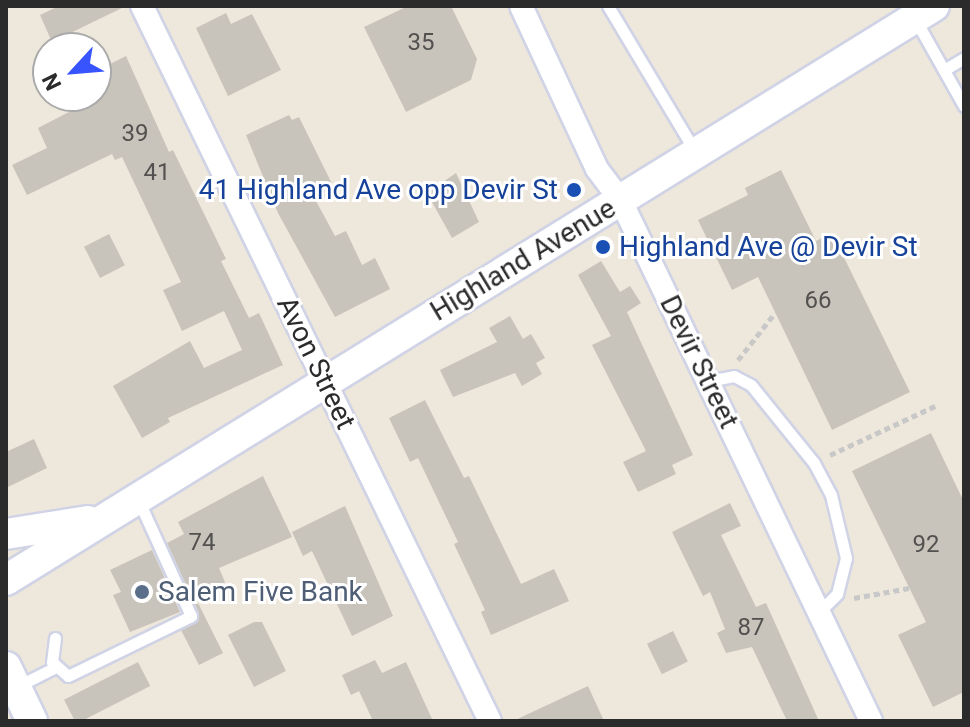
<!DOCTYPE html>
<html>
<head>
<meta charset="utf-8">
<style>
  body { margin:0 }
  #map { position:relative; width:970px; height:727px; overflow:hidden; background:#eee7db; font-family:Roboto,sans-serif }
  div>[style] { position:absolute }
  .building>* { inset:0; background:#c9c4bb; transform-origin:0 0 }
  .path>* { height:5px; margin-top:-2.5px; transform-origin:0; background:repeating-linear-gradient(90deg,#c8c8c8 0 6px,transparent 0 10px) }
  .roads { filter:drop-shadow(2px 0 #d0d3e5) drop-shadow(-2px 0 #d0d3e5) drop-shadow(0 2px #d0d3e5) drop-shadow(0 -2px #d0d3e5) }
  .service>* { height:11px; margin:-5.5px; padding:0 5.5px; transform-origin:5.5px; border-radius:5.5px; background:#fff }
  .minor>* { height:22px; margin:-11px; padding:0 11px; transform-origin:11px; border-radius:11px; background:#fff }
  .secondary>* { height:30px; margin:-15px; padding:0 15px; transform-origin:15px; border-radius:15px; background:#fff }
  .dots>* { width:22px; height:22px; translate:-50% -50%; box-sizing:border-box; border:4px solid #fff; border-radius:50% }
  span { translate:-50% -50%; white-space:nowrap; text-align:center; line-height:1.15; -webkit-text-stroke:6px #fff; paint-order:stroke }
  .number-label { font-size:24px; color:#52514f }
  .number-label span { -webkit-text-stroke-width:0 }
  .transit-label { font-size:28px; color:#164399 }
  .right { translate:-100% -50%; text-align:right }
  .left { translate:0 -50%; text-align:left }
  .street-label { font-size:28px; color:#2b2b2b }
  .service-label { font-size:28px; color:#4e5e75 }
  .frame { position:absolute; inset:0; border:8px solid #2b2b2b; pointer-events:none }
  .north { position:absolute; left:32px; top:32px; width:80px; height:80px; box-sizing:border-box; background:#fff; border:2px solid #aaa; border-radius:50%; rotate:244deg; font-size:22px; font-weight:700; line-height:32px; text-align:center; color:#2b2b2b }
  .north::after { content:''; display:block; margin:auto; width:28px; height:36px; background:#3754ff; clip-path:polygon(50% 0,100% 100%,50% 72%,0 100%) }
</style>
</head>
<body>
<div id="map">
  <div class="building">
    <i style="clip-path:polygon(59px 6px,126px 6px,52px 42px,40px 15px)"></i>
    <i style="clip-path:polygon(408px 6px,451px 6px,477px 59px,471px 80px,406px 112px,364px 27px)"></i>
    <i style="clip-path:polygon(226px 13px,231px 24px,252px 14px,281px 70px,228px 96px,196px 28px)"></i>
    <i style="clip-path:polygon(126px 56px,169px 152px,173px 150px,226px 259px,221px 261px,249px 318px,259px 313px,283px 365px,168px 418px,170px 422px,142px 438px,113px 386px,190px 341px,204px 368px,242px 350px,224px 311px,182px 331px,163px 290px,181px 282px,122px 157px,115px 160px,112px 154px,27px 195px,12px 165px,47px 148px,38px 128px,69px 112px,61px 96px,96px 96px,96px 71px)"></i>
    <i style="clip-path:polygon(289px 115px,292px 120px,299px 117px,336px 192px,316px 201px,335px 236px,346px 231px,362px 265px,375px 258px,390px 289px,335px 317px,278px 213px,246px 135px)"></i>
    <i style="clip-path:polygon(781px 170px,816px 241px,832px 233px,910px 392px,832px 430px,758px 277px,732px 290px,698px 220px,748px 195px,745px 188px)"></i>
    <i style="clip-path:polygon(456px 173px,479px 222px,452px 238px,427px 193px)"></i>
    <i style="left:109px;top:234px;width:35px;height:28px;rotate:63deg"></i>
    <i style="clip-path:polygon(601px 261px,620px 292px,630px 286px,641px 303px,627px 312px,693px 455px,672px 465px,676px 474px,638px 492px,623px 462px,646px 451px,592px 345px,611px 336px,578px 275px)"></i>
    <i style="clip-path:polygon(510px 316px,523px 339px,531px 334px,545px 358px,536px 363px,542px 374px,522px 386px,515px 373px,453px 397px,440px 370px,497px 342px,489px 328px)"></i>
    <i style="clip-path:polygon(425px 400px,464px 478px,469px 476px,521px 584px,554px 569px,569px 601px,491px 635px,481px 612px,485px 610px,454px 544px,458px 542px,418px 458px,410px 462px,389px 418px)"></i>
    <i style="clip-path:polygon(931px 433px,964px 502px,964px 692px,933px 707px,898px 635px,926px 622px,852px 471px)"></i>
    <i style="clip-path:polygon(34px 439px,47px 468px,6px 488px,6px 452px)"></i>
    <i style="clip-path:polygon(263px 476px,292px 537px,219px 568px,225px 582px,195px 597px,223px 653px,199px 665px,181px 630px,197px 621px,199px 613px,167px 543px,184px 534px,178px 522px)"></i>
    <i style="clip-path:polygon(730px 503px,741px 526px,721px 535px,756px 607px,766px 603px,819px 721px,787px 721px,752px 647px,726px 653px,717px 633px,725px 629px,710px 592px,703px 596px,672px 532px)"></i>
    <i style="clip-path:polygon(345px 506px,393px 616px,352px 636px,312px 551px,303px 556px,292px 532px)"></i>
    <i style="clip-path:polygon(152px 550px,180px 612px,130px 632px,113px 595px,121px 592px,110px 570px)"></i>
    <i style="clip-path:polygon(254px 622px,262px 622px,286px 671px,254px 687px,228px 635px)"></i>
    <i style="left:673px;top:631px;width:34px;height:29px;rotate:64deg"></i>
    <i style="clip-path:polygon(375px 660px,382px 673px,406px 662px,433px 721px,373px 721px,359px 691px,351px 695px,342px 675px)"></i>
    <i style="left:138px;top:662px;width:27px;height:83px;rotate:63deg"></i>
    <i style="clip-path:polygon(588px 686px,604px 721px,513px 721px)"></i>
  </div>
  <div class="path">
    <i style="left:738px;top:360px;width:60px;rotate:-51.8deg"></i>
    <i style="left:830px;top:455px;width:118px;rotate:-25deg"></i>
    <i style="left:854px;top:598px;width:56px;rotate:-10.3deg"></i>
  </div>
  <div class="roads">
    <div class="service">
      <i style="left:608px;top:6px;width:171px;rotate:59.1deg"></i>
      <i style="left:915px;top:19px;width:100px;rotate:60.6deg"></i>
      <i style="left:944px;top:70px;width:23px;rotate:-31deg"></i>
      <i style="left:708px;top:381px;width:26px;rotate:-11deg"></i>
      <i style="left:734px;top:376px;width:19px;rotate:28deg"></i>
      <i style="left:751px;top:385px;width:100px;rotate:51.1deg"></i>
      <i style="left:814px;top:463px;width:36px;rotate:62deg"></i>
      <i style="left:831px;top:495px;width:65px;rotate:76.6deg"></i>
      <i style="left:846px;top:558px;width:37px;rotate:104deg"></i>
      <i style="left:837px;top:594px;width:25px;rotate:135deg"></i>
      <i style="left:55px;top:638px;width:24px;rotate:97deg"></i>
      <i style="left:52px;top:662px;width:21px;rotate:41deg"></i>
      <i style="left:68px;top:676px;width:137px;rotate:-26deg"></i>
      <i style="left:191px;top:616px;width:128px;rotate:-114.4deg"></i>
      <i style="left:16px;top:687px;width:42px;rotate:-26.6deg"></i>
    </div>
    <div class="minor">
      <i style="left:142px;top:6px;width:795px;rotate:64.05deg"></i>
      <i style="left:521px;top:6px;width:180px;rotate:65deg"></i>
      <i style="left:597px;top:169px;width:40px;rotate:53deg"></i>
      <i style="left:621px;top:201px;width:577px;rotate:64.32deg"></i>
    </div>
    <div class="secondary">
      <i style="left:6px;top:534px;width:83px;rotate:-9deg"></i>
      <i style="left:6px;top:580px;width:1091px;rotate:-31.74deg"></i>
      <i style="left:6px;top:667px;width:60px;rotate:64.3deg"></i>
    </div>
  </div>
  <div class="dots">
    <i style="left:574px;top:190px;background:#1a4fb4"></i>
    <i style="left:603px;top:247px;background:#1a4fb4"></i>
    <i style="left:142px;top:592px;background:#5c6f8a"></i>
  </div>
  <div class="number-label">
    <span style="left:421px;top:43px">35</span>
    <span style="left:135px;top:134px">39</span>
    <span style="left:157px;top:173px">41</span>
    <span style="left:818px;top:301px">66</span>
    <span style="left:202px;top:543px">74</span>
    <span style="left:926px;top:545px">92</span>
    <span style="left:751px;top:628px">87</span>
  </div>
  <div class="transit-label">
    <span class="right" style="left:558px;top:190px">41 Highland Ave opp Devir St</span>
    <span class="left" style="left:619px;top:247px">Highland Ave @ Devir St</span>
  </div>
  <div class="street-label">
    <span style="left:523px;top:260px;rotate:-31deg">Highland Avenue</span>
    <span style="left:699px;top:362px;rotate:64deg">Devir Street</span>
    <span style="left:316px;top:363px;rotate:64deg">Avon Street</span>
  </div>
  <div class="service-label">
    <span class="left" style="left:158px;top:592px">Salem Five Bank</span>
  </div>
  <div class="frame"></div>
  <div class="north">N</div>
</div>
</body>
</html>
